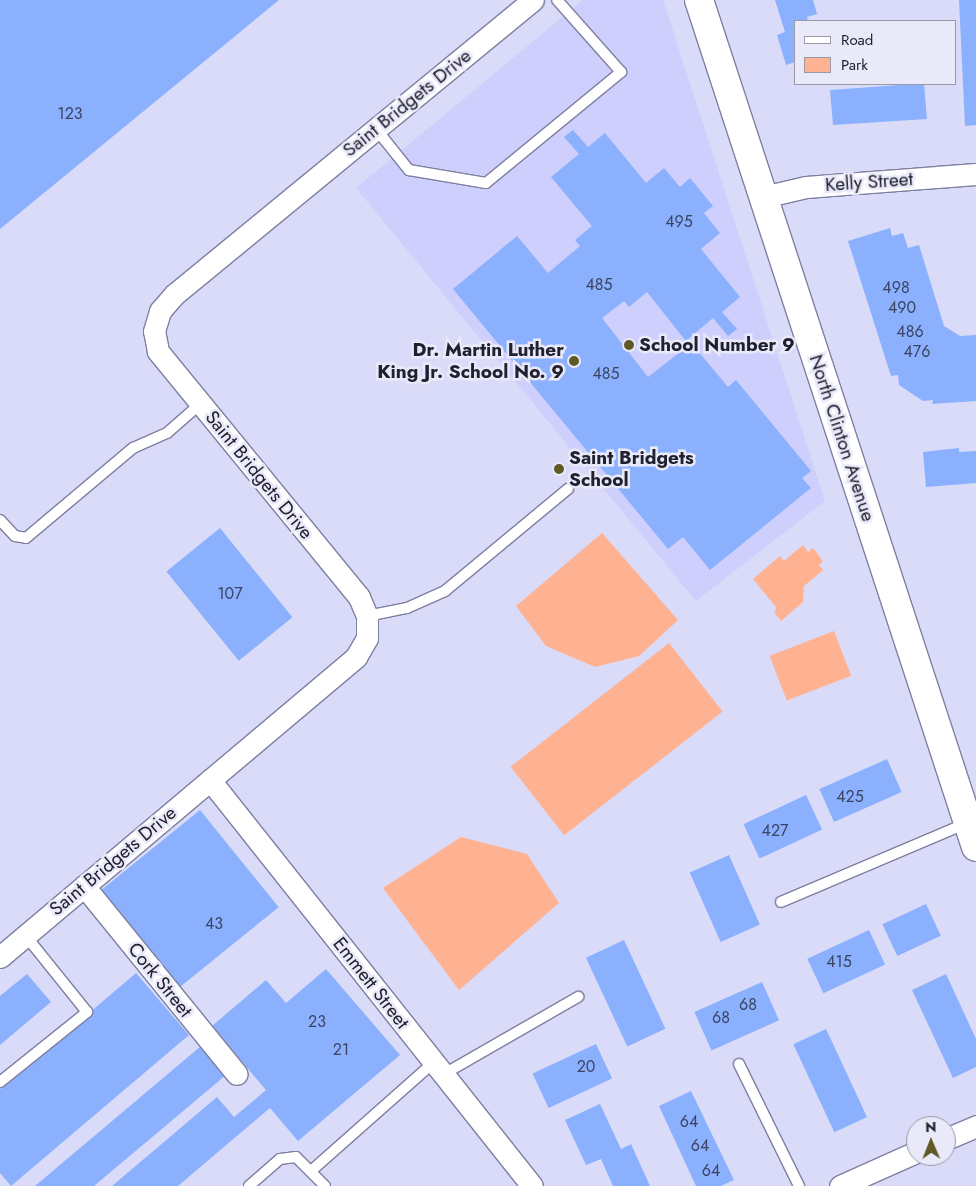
<!DOCTYPE html>
<html>
<head>
<meta charset="utf-8">
<style>
  body { margin:0 }
  #map { position:relative; width:976px; height:1186px; overflow:hidden; background:#dadbf9; font-family:Jost,sans-serif }
  div>[style] { position:absolute }
  .built>* { inset:0; background:#cecffc }
  .green>* { inset:0; background:#feb292; transform-origin:0 0 }
  .building>* { inset:0; background:#8bb0fd; transform-origin:0 0 }
  .roads { filter:drop-shadow(1px 0 #7e7fa1) drop-shadow(-1px 0 #7e7fa1) drop-shadow(0 1px #7e7fa1) drop-shadow(0 -1px #7e7fa1) }
  .service>* { height:10px; margin:-5px; padding:0 5px; transform-origin:5px; border-radius:5px; background:#fff }
  .minor>* { height:21px; margin:-10.5px; padding:0 10.5px; transform-origin:10.5px; border-radius:10.5px; background:#fff }
  .secondary>* { height:28px; margin:-14px; padding:0 14px; transform-origin:14px; border-radius:14px; background:#fff }
  .dots>* { width:14px; height:14px; translate:-50% -50%; box-sizing:border-box; border:2px solid #e9e9f9; border-radius:50% }
  span { translate:-50% -50%; white-space:nowrap; text-align:center; line-height:1.15; -webkit-text-stroke:5px #e9e9f9; paint-order:stroke }
  .number-label { font-size:16px; color:#3b4462 }
  .number-label span { -webkit-text-stroke-width:0 }
  .street-label { font-size:19px; color:#20202e }
  .poi-label { font-size:19px; color:#20202e; font-weight:700 }
  .left { translate:0 -50%; text-align:left }
  .right { translate:-100% -50%; text-align:right }
  .legend { position:absolute; left:794px; top:20px; width:162px; height:65px; box-sizing:border-box; background:#e9e9f9; border:1px solid #9999a8; margin:0; padding:6px 9px; list-style:none; font-size:15px; color:#20202e }
  .legend li { display:flex; align-items:center; gap:10px; height:25px }
  .legend b { width:25px; border:1px solid #9999a8 }
  .north { position:absolute; left:906px; top:1116px; width:50px; height:50px; box-sizing:border-box; background:#e9e9f9; border:1px solid #9999a8; border-radius:50%; rotate:359deg; font-size:14px; font-weight:700; line-height:20px; text-align:center; color:#20202e }
  .north::after { content:''; display:block; margin:auto; width:18px; height:22px; background:#5e5925; clip-path:polygon(50% 0,100% 100%,50% 72%,0 100%) }
</style>
</head>
<body>
<div id="map">
  <div class="built">
    <i style="clip-path:polygon(583px 0,663px 0,825px 501px,696px 601px,356px 188px)"></i>
  </div>
  <div class="green">
    <i style="clip-path:polygon(602px 533px,678px 620px,639px 656px,595px 667px,546px 646px,516px 606px)"></i>
    <i style="clip-path:polygon(803px 545px,808px 552px,813px 548px,823px 561px,819px 565px,823px 570px,804px 586px,803px 602px,781px 621px,775px 613px,776px 607px,753px 579px,780px 556px,784px 561px)"></i>
    <i style="left:834px;top:631px;width:48px;height:69px;rotate:69deg"></i>
    <i style="left:669px;top:643px;width:87px;height:201px;rotate:52deg"></i>
    <i style="clip-path:polygon(461px 837px,527px 854px,559px 903px,459px 990px,383px 888px)"></i>
  </div>
  <div class="building">
    <i style="clip-path:polygon(0 0,279px 0,0 229px)"></i>
    <i style="clip-path:polygon(775px 0,813px 0,817px 14px,807px 17px,808px 21px,795px 21px,795px 62px,786px 65px,777px 35px,785px 32px)"></i>
    <i style="clip-path:polygon(959px 0,976px 0,976px 125px,965px 126px)"></i>
    <i style="clip-path:polygon(914px 84px,924px 84px,927px 119px,833px 125px,830px 90px)"></i>
    <i style="clip-path:polygon(evenodd,573px 130px,588px 147px,605px 133px,646px 183px,664px 168px,680px 187px,690px 178px,713px 206px,704px 213px,720px 233px,701px 249px,740px 297px,722px 312px,737px 329px,728px 336px,713px 318px,688px 339px,728px 387px,736px 380px,811px 471px,802px 478px,811px 488px,710px 570px,683px 537px,668px 549px,453px 289px,517px 236px,548px 273px,580px 246px,575px 240px,592px 226px,551px 177px,579px 154px,564px 137px,573px 130px,647px 292px,689px 345px,648px 377px,602px 318px,624px 301px,629px 307px,647px 292px)"></i>
    <i style="clip-path:polygon(890px 228px,892px 236px,903px 233px,908px 248px,919px 245px,944px 326px,960px 336px,976px 335px,976px 401px,932px 404px,933px 400px,923px 401px,899px 385px,898px 375px,891px 376px,848px 241px)"></i>
    <i style="clip-path:polygon(959px 448px,959px 452px,976px 451px,976px 483px,926px 487px,923px 452px)"></i>
    <i style="left:220px;top:528px;width:115px;height:69px;rotate:51deg"></i>
    <i style="left:887px;top:759px;width:36px;height:74px;rotate:66deg"></i>
    <i style="left:806px;top:795px;width:38px;height:69px;rotate:65deg"></i>
    <i style="left:200px;top:810px;width:125px;height:127px;rotate:51deg"></i>
    <i style="left:729px;top:855px;width:76px;height:43px;rotate:66deg"></i>
    <i style="left:926px;top:904px;width:35px;height:48px;rotate:65deg"></i>
    <i style="left:869px;top:930px;width:38px;height:68px;rotate:65deg"></i>
    <i style="left:624px;top:940px;width:98px;height:42px;rotate:65deg"></i>
    <i style="clip-path:polygon(326px 969px,400px 1055px,298px 1141px,270px 1108px,178px 1186px,112px 1186px,217px 1097px,234px 1117px,266px 1090px,212px 1026px,266px 980px,286px 1003px)"></i>
    <i style="clip-path:polygon(136px 973px,189px 1035px,11px 1186px,0 1173px,0 1089px)"></i>
    <i style="clip-path:polygon(27px 974px,51px 1002px,0 1045px,0 996px)"></i>
    <i style="clip-path:polygon(946px 974px,976px 1039px,976px 1067px,953px 1078px,912px 990px)"></i>
    <i style="left:762px;top:982px;width:42px;height:74px;rotate:66deg"></i>
    <i style="left:826px;top:1029px;width:97px;height:36px;rotate:65deg"></i>
    <i style="left:596px;top:1044px;width:38px;height:70px;rotate:65deg"></i>
    <i style="clip-path:polygon(201px 1046px,226px 1075px,94px 1186px,35px 1186px)"></i>
    <i style="clip-path:polygon(691px 1091px,734px 1180px,721px 1186px,696px 1186px,659px 1106px)"></i>
    <i style="clip-path:polygon(600px 1104px,621px 1149px,631px 1144px,650px 1186px,613px 1186px,601px 1159px,586px 1165px,565px 1120px)"></i>
  </div>
  <div class="roads">
    <div class="service">
      <i style="left:376px;top:129px;width:53px;rotate:51.2deg"></i>
      <i style="left:409px;top:170px;width:78px;rotate:9.6deg"></i>
      <i style="left:486px;top:183px;width:175px;rotate:-39.4deg"></i>
      <i style="left:621px;top:72px;width:96px;rotate:-131.6deg"></i>
      <i style="left:0;top:520px;width:22px;rotate:47deg"></i>
      <i style="left:15px;top:536px;width:11px;rotate:10deg"></i>
      <i style="left:26px;top:538px;width:140px;rotate:-40.1deg"></i>
      <i style="left:133px;top:448px;width:37px;rotate:-24deg"></i>
      <i style="left:167px;top:433px;width:44px;rotate:-41.3deg"></i>
      <i style="left:367px;top:616px;width:41px;rotate:-11.3deg"></i>
      <i style="left:407px;top:608px;width:42px;rotate:-24.1deg"></i>
      <i style="left:445px;top:591px;width:160px;rotate:-39.7deg"></i>
      <i style="left:781px;top:902px;width:202px;rotate:-23deg"></i>
      <i style="left:739px;top:1064px;width:136px;rotate:63.8deg"></i>
      <i style="left:444px;top:1074px;width:155px;rotate:-29.9deg"></i>
      <i style="left:0;top:1082px;width:112px;rotate:-38.8deg"></i>
      <i style="left:87px;top:1012px;width:99px;rotate:-128.8deg"></i>
      <i style="left:311px;top:1171px;width:164px;rotate:-41.5deg"></i>
      <i style="left:249px;top:1186px;width:41px;rotate:-41.1deg"></i>
      <i style="left:280px;top:1159px;width:16px;rotate:-7deg"></i>
      <i style="left:296px;top:1157px;width:41px;rotate:45deg"></i>
    </div>
    <div class="minor">
      <i style="left:763px;top:197px;width:44px;rotate:-13.1deg"></i>
      <i style="left:806px;top:187px;width:170px;rotate:-4.4deg"></i>
      <i style="left:210px;top:780px;width:518px;rotate:51.58deg"></i>
      <i style="left:84px;top:886px;width:242px;rotate:50.9deg"></i>
      <i style="left:0;top:957px;width:466px;rotate:-40.1deg"></i>
      <i style="left:356px;top:657px;width:22px;rotate:-60deg"></i>
      <i style="left:367px;top:638px;width:22px;rotate:-90deg"></i>
      <i style="left:367px;top:616px;width:21px;rotate:-113deg"></i>
      <i style="left:359px;top:597px;width:318px;rotate:-129.3deg"></i>
      <i style="left:158px;top:351px;width:20px;rotate:-101deg"></i>
      <i style="left:154px;top:331px;width:21px;rotate:-73deg"></i>
      <i style="left:160px;top:311px;width:23px;rotate:-49deg"></i>
      <i style="left:175px;top:294px;width:463px;rotate:-39.4deg"></i>
      <i style="left:946px;top:1139px;width:33px;rotate:-23deg"></i>
      <i style="left:840px;top:1186px;width:83px;rotate:-24.1deg"></i>
    </div>
    <div class="secondary">
      <i style="left:699px;top:0;width:891px;rotate:71.89deg"></i>
    </div>
  </div>
  <div class="dots">
    <i style="left:629px;top:345px;background:#5e5925"></i>
    <i style="left:574px;top:361px;background:#5e5925"></i>
    <i style="left:559px;top:469px;background:#5e5925"></i>
  </div>
  <div class="number-label">
    <span style="left:70px;top:114px">123</span>
    <span style="left:679px;top:222px">495</span>
    <span style="left:599px;top:285px">485</span>
    <span style="left:896px;top:288px">498</span>
    <span style="left:902px;top:308px">490</span>
    <span style="left:910px;top:332px">486</span>
    <span style="left:917px;top:352px">476</span>
    <span style="left:606px;top:374px">485</span>
    <span style="left:230px;top:594px">107</span>
    <span style="left:850px;top:797px">425</span>
    <span style="left:775px;top:831px">427</span>
    <span style="left:214px;top:924px">43</span>
    <span style="left:839px;top:962px">415</span>
    <span style="left:748px;top:1005px">68</span>
    <span style="left:721px;top:1018px">68</span>
    <span style="left:317px;top:1022px">23</span>
    <span style="left:341px;top:1050px">21</span>
    <span style="left:586px;top:1067px">20</span>
    <span style="left:689px;top:1122px">64</span>
    <span style="left:700px;top:1146px">64</span>
    <span style="left:711px;top:1171px">64</span>
  </div>
  <div class="street-label">
    <span style="left:407px;top:103px;rotate:-39deg">Saint Bridgets Drive</span>
    <span style="left:869px;top:182px;rotate:-4deg">Kelly Street</span>
    <span style="left:842px;top:438px;rotate:72deg">North Clinton Avenue</span>
    <span style="left:259px;top:475px;rotate:51deg">Saint Bridgets Drive</span>
    <span style="left:113px;top:861px;rotate:-40deg">Saint Bridgets Drive</span>
    <span style="left:160px;top:980px;rotate:51deg">Cork Street</span>
    <span style="left:371px;top:983px;rotate:52deg">Emmett Street</span>
  </div>
  <div class="poi-label">
    <span class="left" style="left:639px;top:345px">School Number 9</span>
    <span class="right" style="left:564px;top:361px">Dr. Martin Luther<br>King Jr. School No. 9</span>
    <span class="left" style="left:569px;top:469px">Saint Bridgets<br>School</span>
  </div>
  <ul class="legend">
  <li><b style="height:6px;background:#fff"></b>Road</li>
  <li><b style="height:14px;background:#feb292"></b>Park</li>
  </ul>
  <div class="north">N</div>
</div>
</body>
</html>
